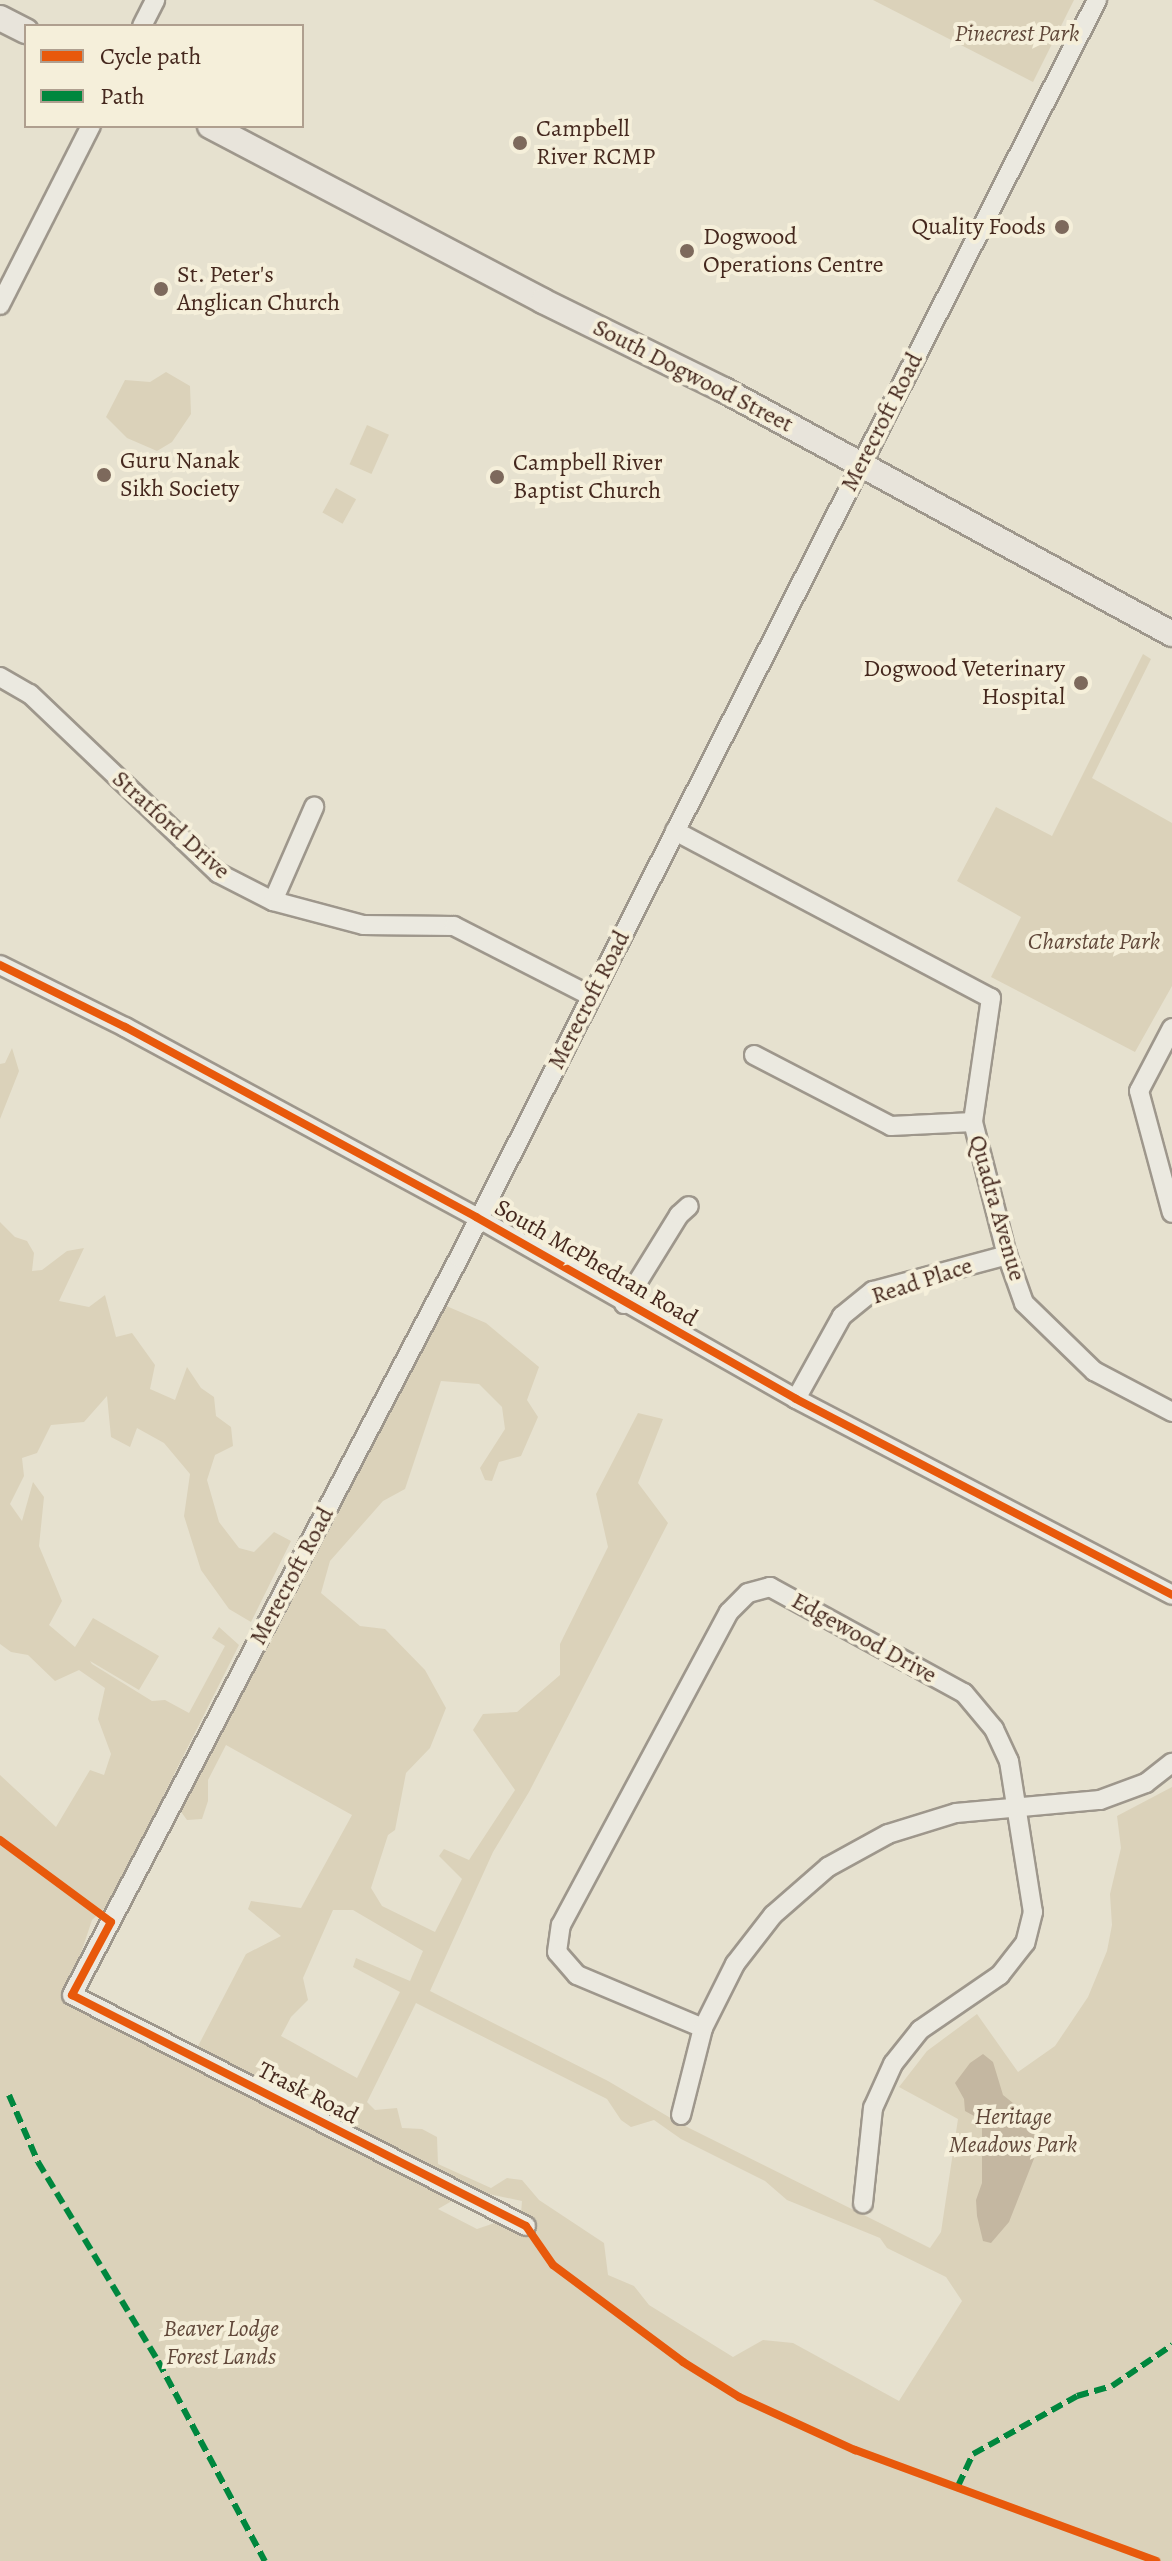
<!DOCTYPE html>
<html>
<head>
<meta charset="utf-8">
<style>
  body { margin:0 }
  #map { position:relative; width:1172px; height:2561px; overflow:hidden; background:#e6e1cf; font-family:Alegreya,serif }
  div>[style] { position:absolute }
  .green>* { inset:0; background:#dbd2ba; transform-origin:0 0 }
  .water>* { inset:0; background:#c4b7a1 }
  .roads { filter:drop-shadow(2px 0 #9e978c) drop-shadow(-2px 0 #9e978c) drop-shadow(0 2px #9e978c) drop-shadow(0 -2px #9e978c) }
  .minor>* { height:18px; margin:-9px; padding:0 9px; transform-origin:9px; border-radius:9px; background:#ebe9e0 }
  .major>* { height:24px; margin:-12px; padding:0 12px; transform-origin:12px; border-radius:12px; background:#e8e4db }
  .quiet>* { height:6px; margin-top:-3px; transform-origin:0; background:repeating-linear-gradient(90deg,#00873e 0 12px,transparent 0 18px) }
  .cycleway>* { height:8px; margin:-4px; padding:0 4px; transform-origin:4px; border-radius:4px; background:#e8590c }
  .dots>* { width:22px; height:22px; translate:-50% -50%; box-sizing:border-box; border:4px solid #f5efda; border-radius:50% }
  span { translate:-50% -50%; white-space:nowrap; text-align:center; line-height:1.15; -webkit-text-stroke:8px #f5efda; paint-order:stroke }
  .park-label { font-size:24px; color:#61483a; font-style:italic }
  .poi-label { font-size:24px; color:#45281e }
  .left { translate:0 -50%; text-align:left }
  .right { translate:-100% -50%; text-align:right }
  .street-label { font-size:24px; color:#45281e }
  .legend { position:absolute; left:24px; top:24px; width:280px; height:104px; box-sizing:border-box; background:#f5efda; border:2px solid #af9f8f; margin:0; padding:10px 14px; list-style:none; font-size:24px; color:#45281e }
  .legend li { display:flex; align-items:center; gap:16px; height:40px }
  .legend b { width:40px; border:2px solid #af9f8f }
</style>
</head>
<body>
<div id="map">
  <div class="green">
    <i style="clip-path:polygon(873px 0,1074px 0,1033px 82px)"></i>
    <i style="clip-path:polygon(166px 372px,190px 386px,191px 414px,172px 442px,157px 451px,127px 438px,106px 417px,125px 380px,150px 382px)"></i>
    <i style="left:367px;top:425px;width:24px;height:43px;rotate:24deg"></i>
    <i style="left:336px;top:488px;width:23px;height:28px;rotate:29deg"></i>
    <i style="clip-path:polygon(1143px 654px,1151px 659px,1092px 778px,1172px 823px,1172px 986px,1135px 1052px,991px 977px,1021px 917px,957px 881px,996px 807px,1052px 836px)"></i>
    <i style="clip-path:polygon(12px 1048px,19px 1071px,0 1119px,0 1064px,5px 1063px)"></i>
    <i style="clip-path:polygon(evenodd,0 1222px,15px 1237px,27px 1241px,34px 1253px,32px 1271px,42px 1270px,67px 1251px,84px 1248px,59px 1301px,89px 1307px,105px 1295px,116px 1337px,132px 1333px,155px 1365px,150px 1389px,175px 1400px,187px 1367px,201px 1388px,214px 1397px,216px 1416px,231px 1427px,233px 1446px,215px 1455px,207px 1480px,219px 1522px,239px 1548px,254px 1552px,274px 1532px,291px 1541px,251px 1622px,229px 1609px,201px 1570px,184px 1516px,190px 1474px,164px 1443px,137px 1428px,130px 1447px,111px 1437px,107px 1396px,84px 1422px,51px 1425px,37px 1453px,22px 1458px,24px 1476px,10px 1504px,22px 1521px,33px 1482px,44px 1497px,39px 1546px,62px 1601px,49px 1625px,75px 1647px,93px 1618px,159px 1656px,139px 1690px,90px 1661px,92px 1664px,152px 1701px,165px 1700px,189px 1713px,225px 1646px,212px 1638px,219px 1627px,239px 1645px,109px 1904px,92px 1920px,66px 1998px,86px 2014px,457px 2198px,438px 2209px,477px 2229px,521px 2214px,522px 2201px,479px 2192px,196px 2050px,246px 1954px,281px 1936px,248px 1909px,251px 1901px,301px 1908px,352px 1815px,226px 1745px,208px 1780px,208px 1801px,202px 1819px,187px 1820px,179px 1809px,444px 1305px,486px 1323px,539px 1367px,527px 1400px,538px 1417px,521px 1456px,499px 1462px,492px 1481px,485px 1480px,480px 1468px,505px 1429px,502px 1407px,479px 1384px,441px 1381px,405px 1489px,383px 1501px,330px 1561px,321px 1593px,360px 1626px,385px 1629px,425px 1670px,446px 1708px,430px 1748px,406px 1773px,395px 1830px,388px 1835px,371px 1888px,382px 1906px,435px 1932px,462px 1879px,439px 1856px,444px 1849px,469px 1860px,515px 1790px,473px 1730px,483px 1714px,517px 1712px,560px 1675px,560px 1644px,608px 1547px,596px 1494px,638px 1413px,663px 1419px,638px 1483px,668px 1523px,529px 1792px,493px 1852px,430px 1991px,608px 2081px,679px 2123px,930px 2248px,941px 2232px,958px 2119px,899px 2087px,927px 2051px,977px 2014px,1018px 2072px,1055px 2046px,1088px 1997px,1107px 1951px,1112px 1925px,1110px 1894px,1121px 1848px,1117px 1816px,1172px 1787px,1172px 2561px,0 2561px,0 1775px,56px 1827px,90px 1770px,104px 1775px,111px 1754px,98px 1719px,105px 1688px,79px 1670px,55px 1681px,28px 1655px,11px 1652px,0 1644px,0 1222px,333px 1910px,353px 1910px,423px 1951px,410px 1981px,356px 1958px,353px 1967px,400px 1992px,357px 2078px,281px 2036px,291px 2017px,308px 2000px,303px 1978px,333px 1910px,0 1222px,416px 2003px,607px 2099px,621px 2120px,631px 2127px,654px 2120px,681px 2139px,765px 2181px,787px 2200px,880px 2238px,887px 2248px,946px 2277px,962px 2301px,899px 2401px,793px 2343px,763px 2340px,733px 2357px,649px 2305px,634px 2286px,608px 2275px,604px 2243px,539px 2200px,522px 2180px,507px 2178px,491px 2188px,438px 2164px,437px 2137px,422px 2129px,402px 2128px,397px 2108px,375px 2110px,367px 2102px,416px 2003px)"></i>
  </div>
  <div class="water">
    <i style="clip-path:polygon(983px 2054px,993px 2062px,1003px 2095px,1033px 2119px,1035px 2156px,1009px 2222px,991px 2243px,983px 2241px,977px 2216px,976px 2200px,982px 2183px,982px 2126px,976px 2117px,965px 2111px,964px 2099px,955px 2083px,970px 2063px)"></i>
  </div>
  <div class="roads">
    <div class="minor">
      <i style="left:142px;top:26px;width:29px;rotate:-63deg"></i>
      <i style="left:0;top:305px;width:201px;rotate:-63.1deg"></i>
      <i style="left:0;top:677px;width:34px;rotate:30deg"></i>
      <i style="left:30px;top:694px;width:260px;rotate:43.6deg"></i>
      <i style="left:218px;top:873px;width:62px;rotate:27deg"></i>
      <i style="left:273px;top:901px;width:93px;rotate:14.9deg"></i>
      <i style="left:363px;top:925px;width:91px;rotate:0.6deg"></i>
      <i style="left:454px;top:926px;width:154px;rotate:27.1deg"></i>
      <i style="left:675px;top:831px;width:357px;rotate:27.9deg"></i>
      <i style="left:991px;top:998px;width:125px;rotate:98.3deg"></i>
      <i style="left:973px;top:1122px;width:137px;rotate:75.7deg"></i>
      <i style="left:1007px;top:1255px;width:51px;rotate:70.5deg"></i>
      <i style="left:1024px;top:1303px;width:98px;rotate:44.2deg"></i>
      <i style="left:1094px;top:1371px;width:88px;rotate:27.7deg"></i>
      <i style="left:273px;top:901px;width:103px;rotate:-66.4deg"></i>
      <i style="left:0;top:965px;width:140px;rotate:26.4deg"></i>
      <i style="left:125px;top:1027px;width:399px;rotate:28.4deg"></i>
      <i style="left:476px;top:1217px;width:368px;rotate:29.6deg"></i>
      <i style="left:796px;top:1399px;width:424px;rotate:27.5deg"></i>
      <i style="left:1172px;top:1028px;width:71px;rotate:117.6deg"></i>
      <i style="left:1139px;top:1091px;width:126px;rotate:74.9deg"></i>
      <i style="left:754px;top:1055px;width:154px;rotate:27.4deg"></i>
      <i style="left:891px;top:1126px;width:82px;rotate:-2.8deg"></i>
      <i style="left:624px;top:1304px;width:105px;rotate:-58.3deg"></i>
      <i style="left:679px;top:1215px;width:13px;rotate:-42deg"></i>
      <i style="left:796px;top:1399px;width:95px;rotate:-61deg"></i>
      <i style="left:842px;top:1316px;width:40px;rotate:-39deg"></i>
      <i style="left:873px;top:1291px;width:139px;rotate:-15deg"></i>
      <i style="left:703px;top:2028px;width:137px;rotate:-157.2deg"></i>
      <i style="left:577px;top:1975px;width:30px;rotate:-131deg"></i>
      <i style="left:557px;top:1952px;width:27px;rotate:-82deg"></i>
      <i style="left:561px;top:1925px;width:355px;rotate:-61.8deg"></i>
      <i style="left:729px;top:1612px;width:27px;rotate:-45deg"></i>
      <i style="left:748px;top:1593px;width:23px;rotate:-15deg"></i>
      <i style="left:770px;top:1587px;width:221px;rotate:28.7deg"></i>
      <i style="left:964px;top:1693px;width:47px;rotate:50.2deg"></i>
      <i style="left:994px;top:1729px;width:35px;rotate:65deg"></i>
      <i style="left:1009px;top:1761px;width:153px;rotate:81deg"></i>
      <i style="left:1033px;top:1912px;width:32px;rotate:104deg"></i>
      <i style="left:1025px;top:1943px;width:41px;rotate:128deg"></i>
      <i style="left:1000px;top:1975px;width:97px;rotate:145.5deg"></i>
      <i style="left:920px;top:2030px;width:43px;rotate:128.5deg"></i>
      <i style="left:893px;top:2064px;width:48px;rotate:114.4deg"></i>
      <i style="left:873px;top:2108px;width:96px;rotate:96deg"></i>
      <i style="left:681px;top:2115px;width:90px;rotate:-75.8deg"></i>
      <i style="left:703px;top:2028px;width:72px;rotate:-63.4deg"></i>
      <i style="left:735px;top:1964px;width:62px;rotate:-52.2deg"></i>
      <i style="left:773px;top:1915px;width:73px;rotate:-41.1deg"></i>
      <i style="left:828px;top:1867px;width:68px;rotate:-28.8deg"></i>
      <i style="left:888px;top:1834px;width:71px;rotate:-17.2deg"></i>
      <i style="left:956px;top:1813px;width:145px;rotate:-5.2deg"></i>
      <i style="left:1100px;top:1800px;width:49px;rotate:-20.3deg"></i>
      <i style="left:1146px;top:1783px;width:33px;rotate:-38deg"></i>
      <i style="left:526px;top:2226px;width:509px;rotate:-153.03deg"></i>
      <i style="left:72px;top:1995px;width:832px;rotate:-62.3deg"></i>
      <i style="left:459px;top:1258px;width:1411px;rotate:-63.11deg"></i>
    </div>
    <div class="major">
      <i style="left:0;top:18px;width:29px;rotate:27deg"></i>
      <i style="left:210px;top:126px;width:376px;rotate:27.7deg"></i>
      <i style="left:543px;top:301px;width:202px;rotate:26.2deg"></i>
      <i style="left:724px;top:390px;width:510px;rotate:28.57deg"></i>
    </div>
  </div>
  <div class="quiet">
    <i style="left:9px;top:2095px;width:73px;rotate:66.6deg"></i>
    <i style="left:38px;top:2162px;width:232px;rotate:58.9deg"></i>
    <i style="left:158px;top:2361px;width:227px;rotate:61.9deg"></i>
    <i style="left:958px;top:2486px;width:35px;rotate:-65deg"></i>
    <i style="left:973px;top:2454px;width:119px;rotate:-29.1deg"></i>
    <i style="left:1077px;top:2396px;width:36px;rotate:-16deg"></i>
    <i style="left:1112px;top:2386px;width:73px;rotate:-34.3deg"></i>
  </div>
  <div class="cycleway">
    <i style="left:0;top:965px;width:140px;rotate:26.4deg"></i>
    <i style="left:125px;top:1027px;width:399px;rotate:28.4deg"></i>
    <i style="left:476px;top:1217px;width:368px;rotate:29.6deg"></i>
    <i style="left:796px;top:1399px;width:424px;rotate:27.5deg"></i>
    <i style="left:0;top:1840px;width:138px;rotate:36.5deg"></i>
    <i style="left:111px;top:1922px;width:83px;rotate:118.1deg"></i>
    <i style="left:72px;top:1995px;width:509px;rotate:26.97deg"></i>
    <i style="left:526px;top:2226px;width:47px;rotate:55.3deg"></i>
    <i style="left:553px;top:2265px;width:162px;rotate:36.7deg"></i>
    <i style="left:683px;top:2362px;width:66px;rotate:32deg"></i>
    <i style="left:739px;top:2397px;width:128px;rotate:24.6deg"></i>
    <i style="left:855px;top:2450px;width:321px;rotate:20.2deg"></i>
  </div>
  <div class="dots">
    <i style="left:520px;top:143px;background:#7d695c"></i>
    <i style="left:1062px;top:227px;background:#7d695c"></i>
    <i style="left:687px;top:251px;background:#7d695c"></i>
    <i style="left:161px;top:289px;background:#7d695c"></i>
    <i style="left:104px;top:475px;background:#7d695c"></i>
    <i style="left:497px;top:477px;background:#7d695c"></i>
    <i style="left:1081px;top:683px;background:#7d695c"></i>
  </div>
  <div class="park-label">
    <span style="left:1017px;top:34px">Pinecrest Park</span>
    <span style="left:1094px;top:942px">Charstate Park</span>
    <span style="left:1013px;top:2131px">Heritage<br>Meadows Park</span>
    <span style="left:221px;top:2343px">Beaver Lodge<br>Forest Lands</span>
  </div>
  <div class="poi-label">
    <span class="left" style="left:536px;top:143px">Campbell<br>River RCMP</span>
    <span class="right" style="left:1046px;top:227px">Quality Foods</span>
    <span class="left" style="left:703px;top:251px">Dogwood<br>Operations Centre</span>
    <span class="left" style="left:177px;top:289px">St. Peter's<br>Anglican Church</span>
    <span class="left" style="left:120px;top:475px">Guru Nanak<br>Sikh Society</span>
    <span class="left" style="left:513px;top:477px">Campbell River<br>Baptist Church</span>
    <span class="right" style="left:1065px;top:683px">Dogwood Veterinary<br>Hospital</span>
  </div>
  <div class="street-label">
    <span style="left:693px;top:376px;rotate:27deg">South Dogwood Street</span>
    <span style="left:882px;top:422px;rotate:-63deg">Merecroft Road</span>
    <span style="left:171px;top:825px;rotate:42deg">Stratford Drive</span>
    <span style="left:589px;top:1000px;rotate:-63deg">Merecroft Road</span>
    <span style="left:997px;top:1208px;rotate:74deg">Quadra Avenue</span>
    <span style="left:596px;top:1263px;rotate:30deg">South McPhedran Road</span>
    <span style="left:922px;top:1281px;rotate:-18deg">Read Place</span>
    <span style="left:292px;top:1576px;rotate:-62deg">Merecroft Road</span>
    <span style="left:864px;top:1638px;rotate:29deg">Edgewood Drive</span>
    <span style="left:308px;top:2093px;rotate:27deg">Trask Road</span>
  </div>
  <ul class="legend">
  <li><b style="height:10px;background:#e8590c"></b>Cycle path</li>
  <li><b style="height:10px;background:#00873e"></b>Path</li>
  </ul>
</div>
</body>
</html>
